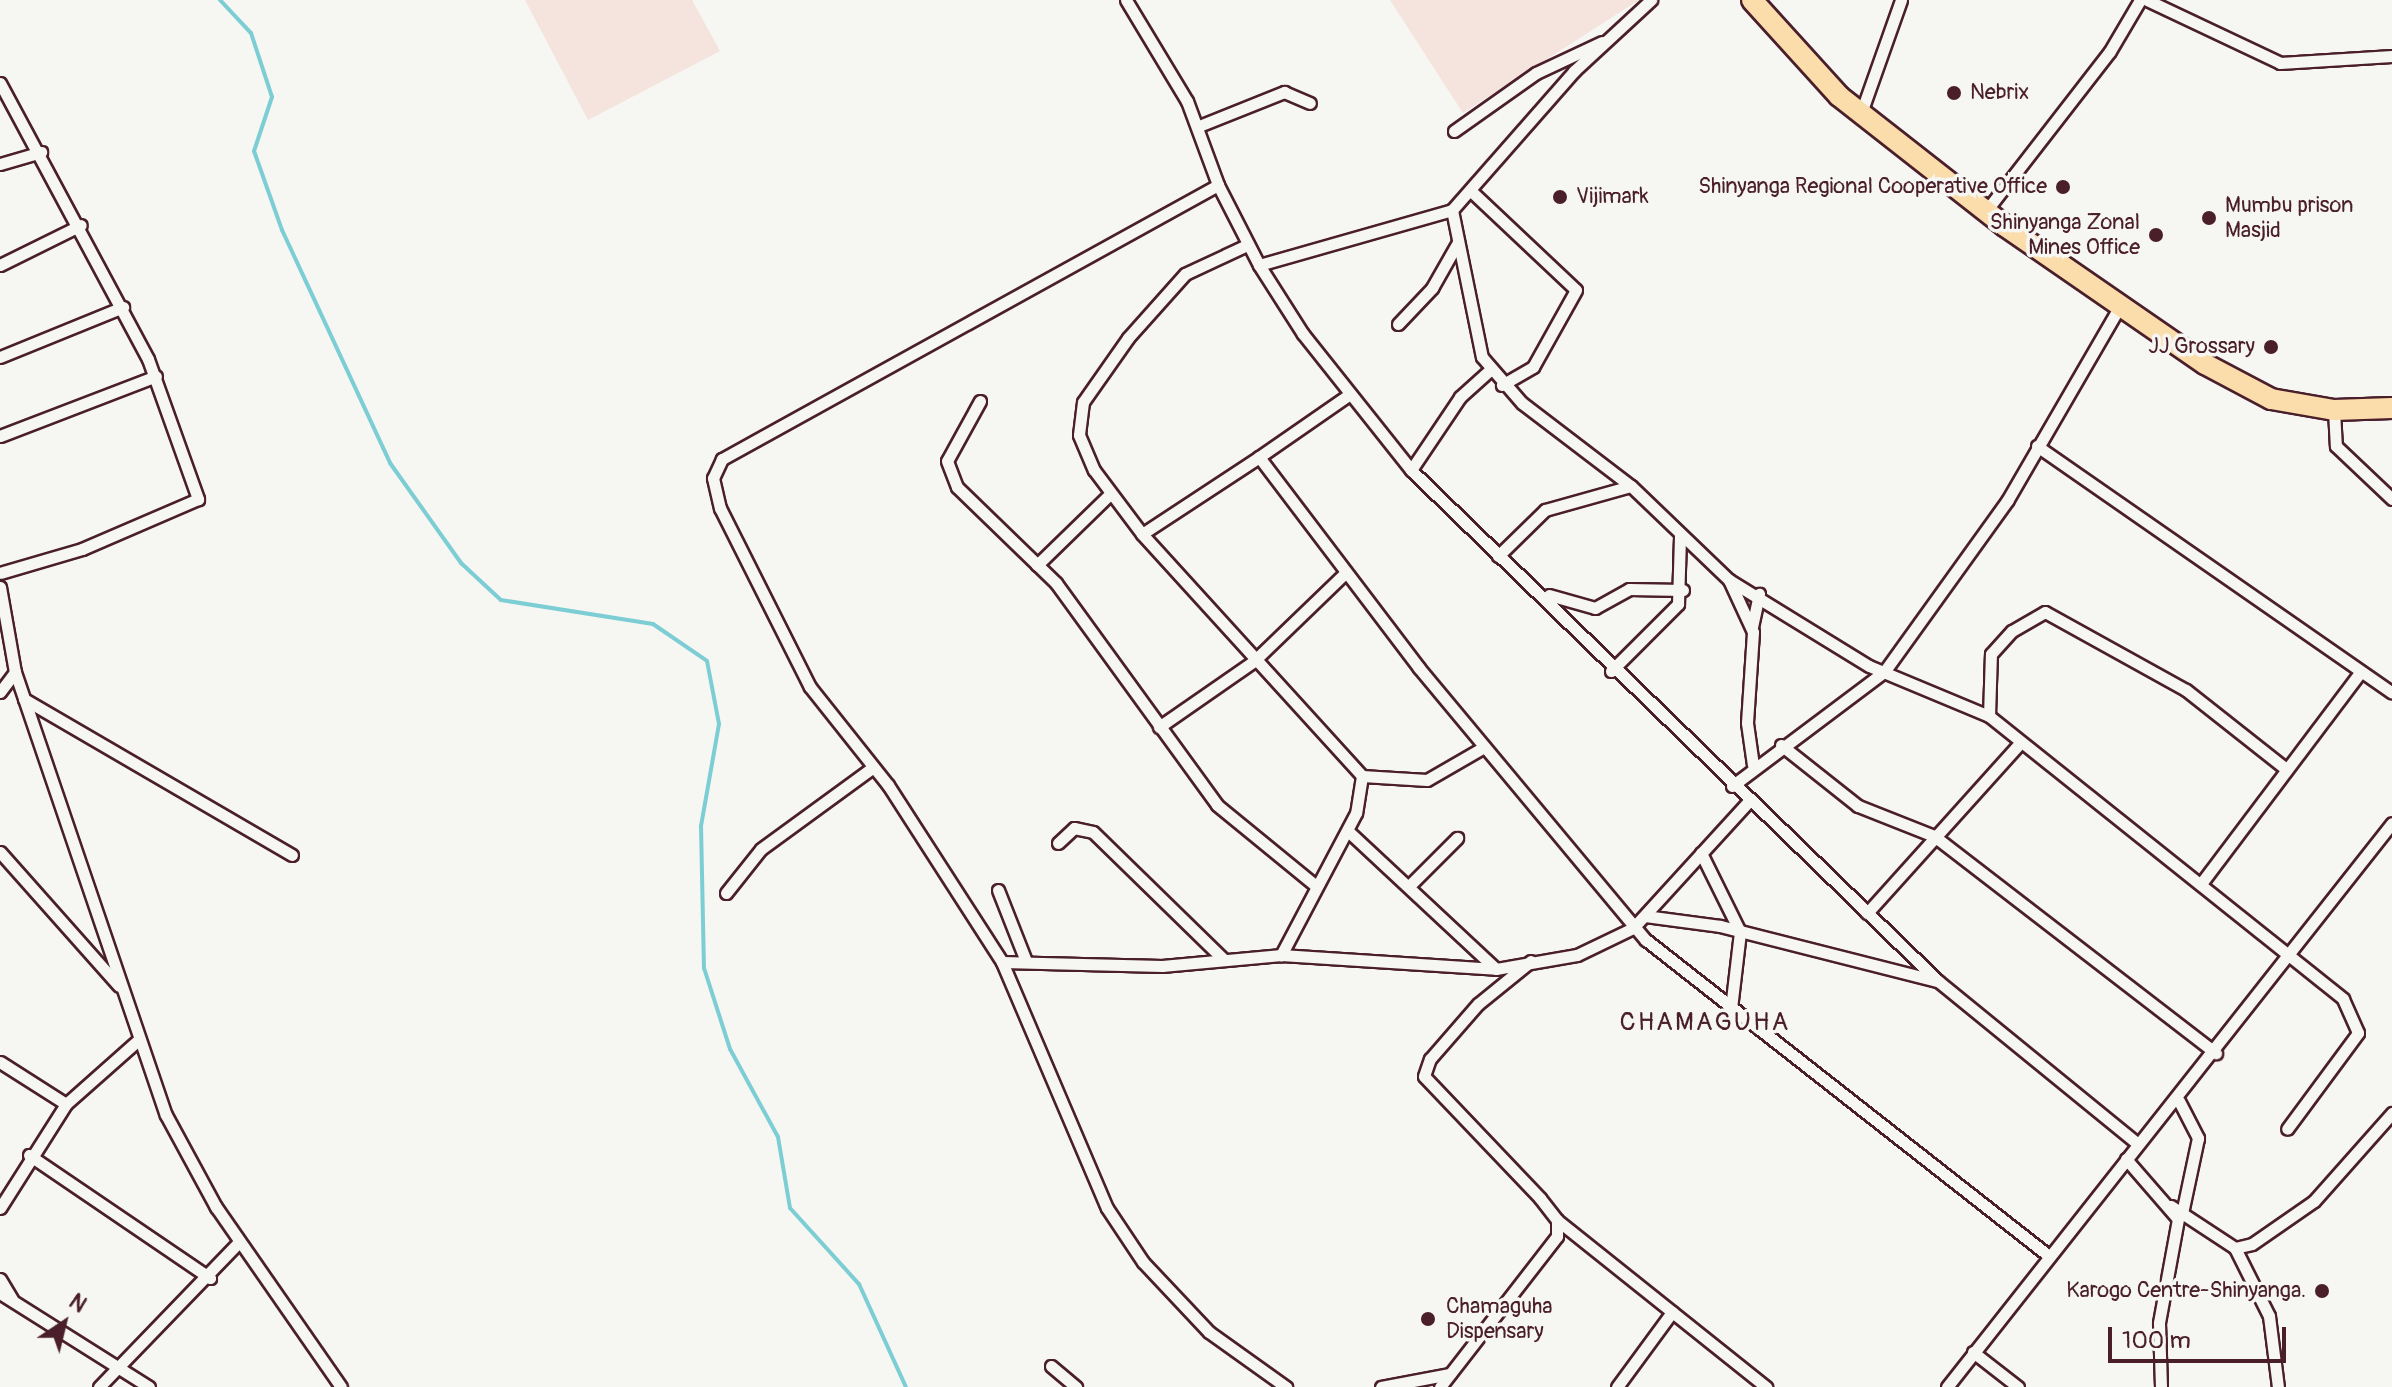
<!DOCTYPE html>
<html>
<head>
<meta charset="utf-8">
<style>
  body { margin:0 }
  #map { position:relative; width:2392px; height:1387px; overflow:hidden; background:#f6f6f2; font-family:Pangolin,sans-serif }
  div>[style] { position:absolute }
  .built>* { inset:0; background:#f5e3dd }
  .stream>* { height:4px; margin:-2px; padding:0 2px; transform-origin:2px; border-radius:2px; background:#7cced4 }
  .roads { filter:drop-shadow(2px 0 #4a1f2b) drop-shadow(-2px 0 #4a1f2b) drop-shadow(0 2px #4a1f2b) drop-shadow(0 -2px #4a1f2b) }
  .street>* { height:11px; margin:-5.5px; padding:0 5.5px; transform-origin:5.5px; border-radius:5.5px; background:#f6f6f2 }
  .highway>* { height:20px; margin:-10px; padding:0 10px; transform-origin:10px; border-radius:10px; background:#fbdcab }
  .dots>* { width:22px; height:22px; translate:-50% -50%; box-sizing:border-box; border:4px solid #f6f6f2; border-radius:50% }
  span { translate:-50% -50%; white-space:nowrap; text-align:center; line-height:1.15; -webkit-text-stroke:7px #f6f6f2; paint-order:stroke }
  .poi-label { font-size:22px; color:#4a1f2b }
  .left { translate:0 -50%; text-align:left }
  .right { translate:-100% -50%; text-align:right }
  .quarter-label { font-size:26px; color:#4a1f2b; letter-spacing:2px }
  .north { position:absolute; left:24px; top:1283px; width:80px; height:80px; -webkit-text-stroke:6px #f6f6f2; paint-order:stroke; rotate:35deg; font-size:22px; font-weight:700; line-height:32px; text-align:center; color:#4a1f2b }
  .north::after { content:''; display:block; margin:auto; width:28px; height:36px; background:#4a1f2b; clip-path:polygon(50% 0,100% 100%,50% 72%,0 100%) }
  .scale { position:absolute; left:2108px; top:1327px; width:178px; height:36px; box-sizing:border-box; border:4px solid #4a1f2b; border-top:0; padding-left:10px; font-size:24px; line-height:28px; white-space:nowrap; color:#4a1f2b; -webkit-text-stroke:6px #f6f6f2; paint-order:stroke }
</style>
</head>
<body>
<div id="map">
  <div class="built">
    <i style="clip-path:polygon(525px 0,692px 0,720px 51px,588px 120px)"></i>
    <i style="clip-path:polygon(1390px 0,1639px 0,1463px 113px)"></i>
  </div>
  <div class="stream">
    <i style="left:220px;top:0;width:45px;rotate:46.8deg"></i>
    <i style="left:251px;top:33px;width:67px;rotate:71.8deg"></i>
    <i style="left:272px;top:97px;width:57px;rotate:108.4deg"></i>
    <i style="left:254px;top:151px;width:84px;rotate:70.5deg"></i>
    <i style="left:282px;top:230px;width:257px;rotate:65.1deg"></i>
    <i style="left:390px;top:463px;width:123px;rotate:54.6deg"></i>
    <i style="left:461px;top:563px;width:54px;rotate:42.8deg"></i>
    <i style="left:501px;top:600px;width:154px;rotate:9deg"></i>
    <i style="left:653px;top:624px;width:65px;rotate:34.4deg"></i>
    <i style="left:707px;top:661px;width:64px;rotate:79.2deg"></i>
    <i style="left:719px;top:724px;width:104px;rotate:100deg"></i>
    <i style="left:701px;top:826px;width:142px;rotate:88.8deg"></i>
    <i style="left:704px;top:968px;width:85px;rotate:72.2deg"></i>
    <i style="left:730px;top:1049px;width:100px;rotate:61.4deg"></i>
    <i style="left:778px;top:1137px;width:72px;rotate:80.4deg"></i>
    <i style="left:790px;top:1208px;width:103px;rotate:47.8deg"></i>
    <i style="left:859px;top:1284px;width:113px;rotate:65.5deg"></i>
  </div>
  <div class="roads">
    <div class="street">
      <i style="left:1126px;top:0;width:118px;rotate:58.9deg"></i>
      <i style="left:1187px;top:101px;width:90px;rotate:69.7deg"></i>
      <i style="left:1218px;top:185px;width:90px;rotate:62.9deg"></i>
      <i style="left:1259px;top:265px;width:82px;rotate:57.5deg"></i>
      <i style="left:1303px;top:334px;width:174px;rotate:51.5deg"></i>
      <i style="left:1411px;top:470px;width:734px;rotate:44.12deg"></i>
      <i style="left:1938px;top:981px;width:258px;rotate:39.2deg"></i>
      <i style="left:2147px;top:0;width:147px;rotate:25.3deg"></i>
      <i style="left:2280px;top:63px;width:112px;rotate:-3.6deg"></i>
      <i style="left:0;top:83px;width:313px;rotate:61.8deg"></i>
      <i style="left:148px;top:359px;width:149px;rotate:70.3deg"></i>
      <i style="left:198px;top:499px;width:126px;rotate:156.7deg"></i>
      <i style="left:82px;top:549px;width:85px;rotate:163.7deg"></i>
      <i style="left:1861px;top:113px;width:120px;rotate:-70.5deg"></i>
      <i style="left:1199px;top:126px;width:92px;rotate:-21.8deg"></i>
      <i style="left:1284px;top:92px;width:28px;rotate:23deg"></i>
      <i style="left:1454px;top:131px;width:100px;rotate:-35.3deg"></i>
      <i style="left:1536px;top:73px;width:73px;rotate:-25.2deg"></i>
      <i style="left:0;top:164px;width:43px;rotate:-16.3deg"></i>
      <i style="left:1218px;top:185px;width:567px;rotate:151.08deg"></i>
      <i style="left:722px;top:459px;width:21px;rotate:115deg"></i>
      <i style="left:713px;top:478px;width:31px;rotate:77deg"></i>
      <i style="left:720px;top:508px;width:200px;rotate:63.3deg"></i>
      <i style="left:810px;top:687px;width:125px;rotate:51.5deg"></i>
      <i style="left:888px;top:785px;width:211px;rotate:57.2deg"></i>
      <i style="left:1002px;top:962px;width:267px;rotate:66.9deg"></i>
      <i style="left:1107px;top:1208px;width:65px;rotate:56.3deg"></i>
      <i style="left:1143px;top:1262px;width:96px;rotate:46.7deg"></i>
      <i style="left:1209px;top:1332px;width:95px;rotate:35.5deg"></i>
      <i style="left:1471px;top:191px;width:144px;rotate:43.3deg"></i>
      <i style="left:1576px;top:290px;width:88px;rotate:119.2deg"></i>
      <i style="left:1533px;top:367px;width:36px;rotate:150deg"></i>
      <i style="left:1452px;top:210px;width:150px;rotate:78.5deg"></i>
      <i style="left:1482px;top:357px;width:61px;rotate:49deg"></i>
      <i style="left:1522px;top:403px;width:137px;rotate:37.3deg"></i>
      <i style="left:1631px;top:486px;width:136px;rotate:43.8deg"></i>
      <i style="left:1729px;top:580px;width:164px;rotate:31.6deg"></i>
      <i style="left:1869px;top:666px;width:130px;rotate:22.6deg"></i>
      <i style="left:1989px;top:716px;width:453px;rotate:38.6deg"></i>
      <i style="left:2343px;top:999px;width:37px;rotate:66deg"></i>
      <i style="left:2358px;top:1033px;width:119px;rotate:126.5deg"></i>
      <i style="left:1986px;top:211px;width:202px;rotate:-52.2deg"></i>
      <i style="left:2110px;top:51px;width:59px;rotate:-59.5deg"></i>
      <i style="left:1247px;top:245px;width:68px;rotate:154.9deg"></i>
      <i style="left:1185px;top:274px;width:86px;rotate:131.7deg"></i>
      <i style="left:1128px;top:338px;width:78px;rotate:125.1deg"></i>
      <i style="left:1083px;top:402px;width:33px;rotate:97deg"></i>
      <i style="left:1079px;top:435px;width:38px;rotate:67deg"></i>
      <i style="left:1094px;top:470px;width:80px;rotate:53.1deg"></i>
      <i style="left:1142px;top:534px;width:327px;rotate:47.7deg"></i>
      <i style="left:1362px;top:776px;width:37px;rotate:99deg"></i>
      <i style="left:1356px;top:813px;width:161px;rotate:117.8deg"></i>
      <i style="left:0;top:265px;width:90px;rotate:-26.3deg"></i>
      <i style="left:1259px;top:265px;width:201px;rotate:-15.9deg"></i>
      <i style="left:1452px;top:210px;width:185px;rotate:-48.7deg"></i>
      <i style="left:1574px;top:71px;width:105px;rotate:-42.7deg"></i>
      <i style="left:1398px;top:324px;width:50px;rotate:-46.6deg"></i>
      <i style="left:1432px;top:288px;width:51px;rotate:-60.4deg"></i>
      <i style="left:0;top:357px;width:133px;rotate:-22.1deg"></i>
      <i style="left:1350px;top:394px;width:111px;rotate:145.3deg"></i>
      <i style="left:1259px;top:457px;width:265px;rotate:52.8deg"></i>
      <i style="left:1419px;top:668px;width:354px;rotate:50.2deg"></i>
      <i style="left:1646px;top:940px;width:512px;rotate:38.1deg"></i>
      <i style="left:980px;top:401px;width:68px;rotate:118.8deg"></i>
      <i style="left:947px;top:461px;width:28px;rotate:69deg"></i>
      <i style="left:957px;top:487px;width:138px;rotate:44.1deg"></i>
      <i style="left:1056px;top:583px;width:274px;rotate:54deg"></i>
      <i style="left:1217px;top:805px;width:128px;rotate:39.3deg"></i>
      <i style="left:2334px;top:410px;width:36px;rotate:87deg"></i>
      <i style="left:2336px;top:446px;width:77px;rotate:43.4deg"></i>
      <i style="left:0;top:436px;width:167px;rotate:-21deg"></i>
      <i style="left:2037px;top:446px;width:432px;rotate:34.8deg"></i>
      <i style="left:1411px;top:470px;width:88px;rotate:-56.1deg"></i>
      <i style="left:1460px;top:397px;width:38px;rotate:-42deg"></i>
      <i style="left:1142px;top:534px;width:140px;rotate:-33.3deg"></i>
      <i style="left:1498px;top:556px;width:66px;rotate:-44.4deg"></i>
      <i style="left:1545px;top:510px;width:89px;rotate:-15.6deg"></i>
      <i style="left:1037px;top:565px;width:102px;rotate:-44.2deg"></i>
      <i style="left:1729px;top:580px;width:57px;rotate:65.2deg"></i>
      <i style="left:1753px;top:632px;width:91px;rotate:93.8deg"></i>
      <i style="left:1747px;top:723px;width:42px;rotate:81.9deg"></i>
      <i style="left:0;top:587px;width:86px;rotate:80deg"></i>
      <i style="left:15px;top:672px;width:468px;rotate:71.2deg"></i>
      <i style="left:166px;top:1115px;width:105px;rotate:61.5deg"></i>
      <i style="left:216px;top:1207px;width:219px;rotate:55.2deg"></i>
      <i style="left:1549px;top:595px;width:48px;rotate:15.8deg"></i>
      <i style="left:1595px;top:608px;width:39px;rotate:-29deg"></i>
      <i style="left:1629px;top:589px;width:54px;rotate:1.1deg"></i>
      <i style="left:1752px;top:627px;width:34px;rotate:-78deg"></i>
      <i style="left:1611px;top:671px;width:95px;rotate:-45deg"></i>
      <i style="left:1678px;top:604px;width:69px;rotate:-88.3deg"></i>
      <i style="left:0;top:692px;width:25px;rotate:-53deg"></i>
      <i style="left:24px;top:699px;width:310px;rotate:30.2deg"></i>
      <i style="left:1989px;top:716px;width:62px;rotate:-88.2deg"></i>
      <i style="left:1991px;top:654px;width:31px;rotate:-48deg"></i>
      <i style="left:2012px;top:631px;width:38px;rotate:-30deg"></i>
      <i style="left:2045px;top:612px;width:161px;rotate:29deg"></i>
      <i style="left:2186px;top:690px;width:127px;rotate:38.3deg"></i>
      <i style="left:1159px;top:727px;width:116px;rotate:-34.8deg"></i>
      <i style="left:1254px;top:661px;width:125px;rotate:-44deg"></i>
      <i style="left:1781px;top:745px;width:98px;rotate:38.4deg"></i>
      <i style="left:1858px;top:806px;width:82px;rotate:21.5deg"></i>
      <i style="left:1934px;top:836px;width:356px;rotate:37.6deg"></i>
      <i style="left:1362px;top:776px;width:65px;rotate:3.5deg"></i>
      <i style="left:1427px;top:780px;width:66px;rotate:-30.1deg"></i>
      <i style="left:1732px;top:786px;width:190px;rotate:-36.9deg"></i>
      <i style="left:1884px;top:672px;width:211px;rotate:-54.3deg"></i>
      <i style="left:2007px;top:501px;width:225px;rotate:-59.9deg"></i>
      <i style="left:1348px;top:831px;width:202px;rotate:43deg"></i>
      <i style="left:1058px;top:843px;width:22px;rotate:-43deg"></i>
      <i style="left:1074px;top:828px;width:19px;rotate:12deg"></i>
      <i style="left:1093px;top:832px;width:183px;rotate:44.3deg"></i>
      <i style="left:0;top:852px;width:179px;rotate:48.4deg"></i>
      <i style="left:1701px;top:853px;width:88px;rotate:63.7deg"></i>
      <i style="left:1740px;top:932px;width:78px;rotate:96.7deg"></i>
      <i style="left:2203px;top:881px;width:261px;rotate:-53deg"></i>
      <i style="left:1412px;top:883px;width:64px;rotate:-45deg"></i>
      <i style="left:998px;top:890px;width:76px;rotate:68.5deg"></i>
      <i style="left:726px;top:893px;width:56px;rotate:-51.5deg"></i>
      <i style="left:761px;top:849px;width:137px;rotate:-36.1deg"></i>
      <i style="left:1867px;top:913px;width:229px;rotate:-48deg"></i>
      <i style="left:1645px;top:916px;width:76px;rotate:7.6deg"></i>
      <i style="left:1720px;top:926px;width:225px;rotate:14.2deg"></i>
      <i style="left:1002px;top:962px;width:160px;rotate:1.4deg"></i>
      <i style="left:1162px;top:966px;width:120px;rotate:-5.3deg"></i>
      <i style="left:1281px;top:955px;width:215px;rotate:3.7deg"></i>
      <i style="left:1496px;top:969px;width:82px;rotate:-9.8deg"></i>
      <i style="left:1577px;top:955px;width:62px;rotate:-25.7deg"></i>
      <i style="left:1633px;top:928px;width:171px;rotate:-47.6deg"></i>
      <i style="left:0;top:1062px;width:78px;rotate:32.5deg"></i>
      <i style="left:2179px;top:1101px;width:42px;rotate:62.8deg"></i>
      <i style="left:2198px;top:1138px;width:77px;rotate:102deg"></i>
      <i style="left:29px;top:1155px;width:219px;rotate:34.2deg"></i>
      <i style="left:2126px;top:1159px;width:79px;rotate:49.1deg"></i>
      <i style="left:2178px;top:1219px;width:106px;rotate:100.4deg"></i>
      <i style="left:2159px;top:1323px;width:64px;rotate:88.2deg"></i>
      <i style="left:2171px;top:1206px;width:77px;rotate:33.3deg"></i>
      <i style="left:2235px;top:1248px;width:17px;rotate:-13deg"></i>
      <i style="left:2252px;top:1244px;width:75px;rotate:-34.7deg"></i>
      <i style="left:2314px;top:1201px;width:118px;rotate:-48.4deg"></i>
      <i style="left:0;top:1208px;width:123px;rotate:-57.6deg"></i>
      <i style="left:66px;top:1104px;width:94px;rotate:-41.5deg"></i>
      <i style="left:1557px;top:1220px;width:268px;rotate:38.6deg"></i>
      <i style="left:2235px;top:1248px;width:76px;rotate:63.4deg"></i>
      <i style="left:2269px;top:1316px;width:72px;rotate:82.8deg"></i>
      <i style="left:0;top:1279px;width:23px;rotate:59deg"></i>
      <i style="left:0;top:1293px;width:176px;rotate:32.2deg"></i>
      <i style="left:1973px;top:1352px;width:57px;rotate:37.9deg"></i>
      <i style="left:1051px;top:1366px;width:33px;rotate:40deg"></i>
      <i style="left:99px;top:1387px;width:202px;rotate:-46deg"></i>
      <i style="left:1381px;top:1387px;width:70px;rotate:-10.7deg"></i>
      <i style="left:1440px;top:1387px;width:191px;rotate:-52.2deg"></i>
      <i style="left:1557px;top:1236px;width:16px;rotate:-90deg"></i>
      <i style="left:1557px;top:1220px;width:28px;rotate:-128deg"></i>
      <i style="left:1540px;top:1198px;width:168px;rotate:-133.6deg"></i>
      <i style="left:1424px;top:1076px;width:18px;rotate:-71deg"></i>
      <i style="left:1430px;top:1059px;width:73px;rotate:-48.9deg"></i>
      <i style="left:1478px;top:1004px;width:68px;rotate:-39.1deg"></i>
      <i style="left:1617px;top:1387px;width:93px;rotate:-53.7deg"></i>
      <i style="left:1947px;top:1387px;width:718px;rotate:-51.73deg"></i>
    </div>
    <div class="highway">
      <i style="left:1752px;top:0;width:130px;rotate:47.8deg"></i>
      <i style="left:1839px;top:96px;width:211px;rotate:38.1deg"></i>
      <i style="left:2005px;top:226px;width:243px;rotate:34.6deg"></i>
      <i style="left:2205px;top:364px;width:75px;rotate:27.9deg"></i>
      <i style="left:2271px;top:399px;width:64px;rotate:9.9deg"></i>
      <i style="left:2334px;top:410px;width:58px;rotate:-2deg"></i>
    </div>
  </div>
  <div class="dots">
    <i style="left:1954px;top:93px;background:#4a1f2b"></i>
    <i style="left:2063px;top:187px;background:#4a1f2b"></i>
    <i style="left:1560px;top:197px;background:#4a1f2b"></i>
    <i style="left:2209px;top:218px;background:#4a1f2b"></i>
    <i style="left:2156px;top:235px;background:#4a1f2b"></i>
    <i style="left:2271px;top:347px;background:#4a1f2b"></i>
    <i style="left:2322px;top:1291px;background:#4a1f2b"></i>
    <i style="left:1428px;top:1319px;background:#4a1f2b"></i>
  </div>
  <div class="poi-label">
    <span class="left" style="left:1970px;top:93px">Nebrix</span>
    <span class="right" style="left:2047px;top:187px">Shinyanga Regional Cooperative Office</span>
    <span class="left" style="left:1576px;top:197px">Vijimark</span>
    <span class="left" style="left:2225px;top:218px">Mumbu prison<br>Masjid</span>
    <span class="right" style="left:2140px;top:235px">Shinyanga Zonal<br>Mines Office</span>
    <span class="right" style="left:2255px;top:347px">JJ Grossary</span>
    <span class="right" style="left:2306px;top:1291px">Karogo Centre-Shinyanga.</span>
    <span class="left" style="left:1446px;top:1319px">Chamaguha<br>Dispensary</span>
  </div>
  <div class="quarter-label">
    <span style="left:1705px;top:1023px">CHAMAGUHA</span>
  </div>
  <div class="north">N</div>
  <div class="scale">100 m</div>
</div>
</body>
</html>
